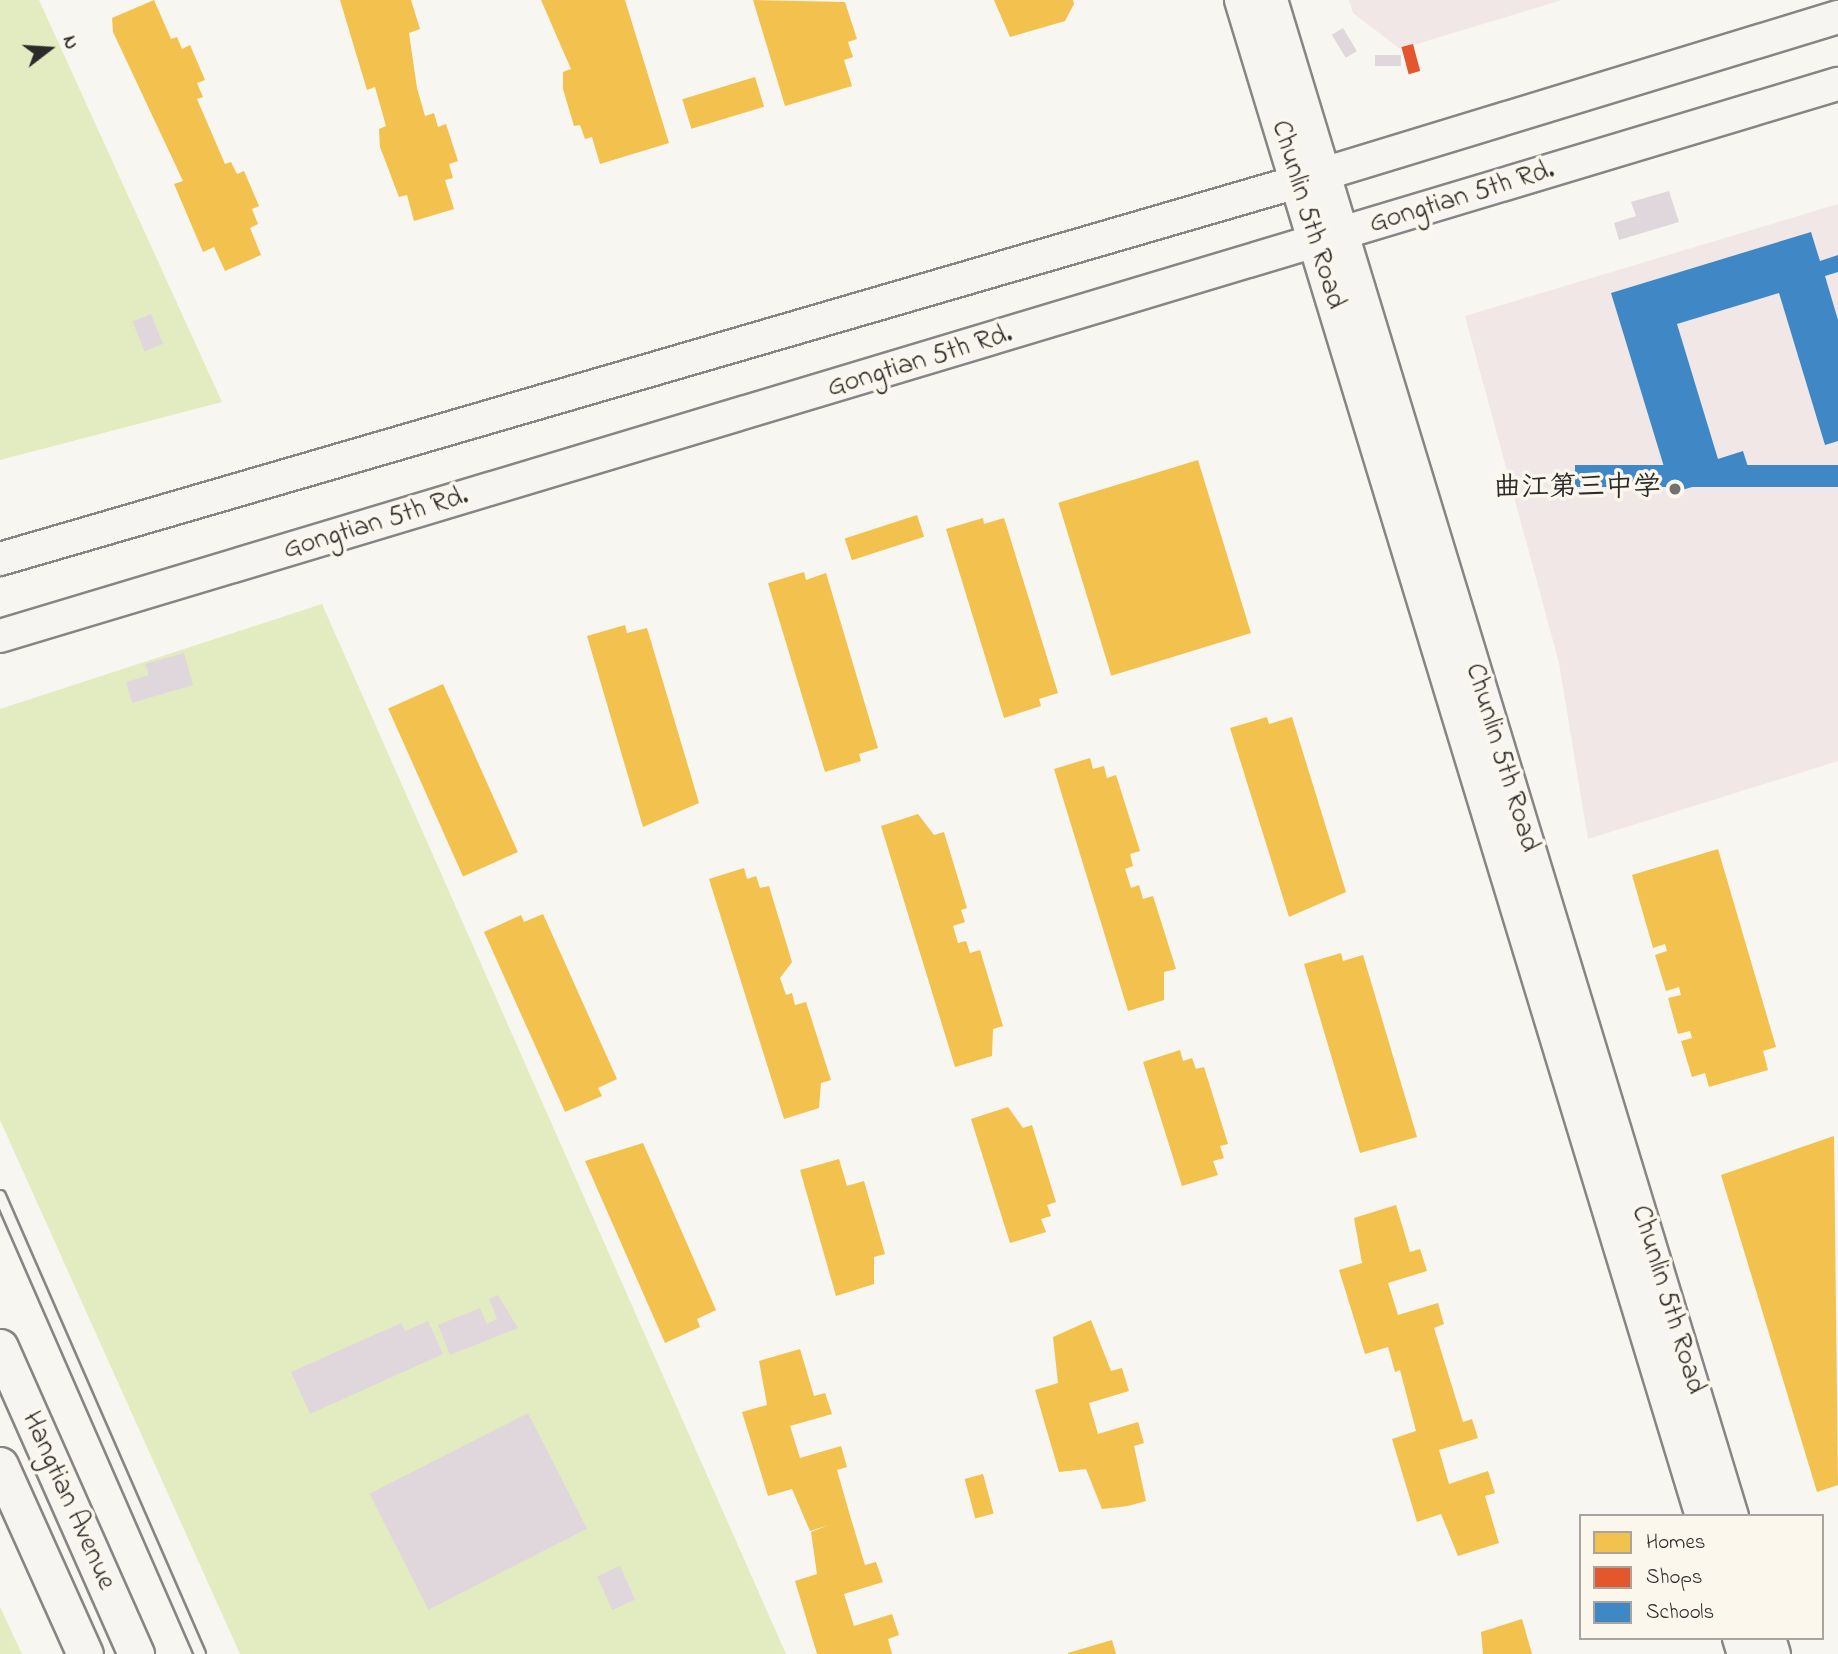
<!DOCTYPE html>
<html>
<head>
<meta charset="utf-8">
<style>
  body { margin:0 }
  #map { position:relative; width:1838px; height:1654px; overflow:hidden; background:#f8f6f0; font-family:"Indie Flower","LXGW WenKai TC",sans-serif }
  div>[style] { position:absolute }
  .built>* { inset:0; background:#f0e7e6 }
  .green>* { inset:0; background:#e3ecc0 }
  .homes>* { inset:0; background:#f2c14e; transform-origin:0 0 }
  .shops>* { inset:0; background:#e4572e; transform-origin:0 0 }
  .schools>* { inset:0; background:#3f88c5; transform-origin:0 0 }
  .building>* { inset:0; background:#dfd7dc; transform-origin:0 0 }
  .roads { filter:drop-shadow(2px 0 #878684) drop-shadow(-2px 0 #878684) drop-shadow(0 2px #878684) drop-shadow(0 -2px #878684) }
  .lane>* { height:10px; margin:-5px; padding:0 5px; transform-origin:5px; border-radius:5px; background:#f6f5f1 }
  .secondary>* { height:32px; margin:-16px; padding:0 16px; transform-origin:16px; border-radius:16px; background:#f6f5f1 }
  .primary>* { height:35px; margin:-17.5px; padding:0 17.5px; transform-origin:17.5px; border-radius:17.5px; background:#f6f5f1 }
  .dots>* { width:19px; height:19px; translate:-50% -50%; box-sizing:border-box; border:4px solid #fbf7ec; border-radius:50% }
  span { translate:-50% -50%; white-space:nowrap; text-align:center; line-height:1.15; -webkit-text-stroke:7px #fbf7ec; paint-order:stroke }
  .street-label { font-size:28px; color:#2b2b2b }
  .poi-label { font-size:28px; color:#2b2b2b }
  .right { translate:-100% -50%; text-align:right }
  .legend { position:absolute; left:1579px; top:1514px; width:245px; height:126px; box-sizing:border-box; background:#fbf7ec; border:2px solid #a8a59f; margin:0; padding:9px 12px; list-style:none; font-size:21px; color:#2b2b2b }
  .legend li { display:flex; align-items:center; gap:14px; height:35px }
  .legend b { width:35px; border:2px solid #a8a59f }
  .north { position:absolute; left:14px; top:14px; width:70px; height:70px; -webkit-text-stroke:5px #fbf7ec; paint-order:stroke; rotate:73deg; font-size:19px; font-weight:700; line-height:28px; text-align:center; color:#2b2b2b }
  .north::after { content:''; display:block; margin:auto; width:24px; height:32px; background:#2b2b2b; clip-path:polygon(50% 0,100% 100%,50% 72%,0 100%) }
</style>
</head>
<body>
<div id="map">
  <div class="built">
    <i style="clip-path:polygon(1349px 0,1562px 0,1400px 49px,1353px 13px)"></i>
    <i style="clip-path:polygon(1838px 204px,1838px 761px,1588px 839px,1559px 663px,1465px 316px)"></i>
  </div>
  <div class="green">
    <i style="clip-path:polygon(0 0,39px 0,222px 402px,0 460px)"></i>
    <i style="clip-path:polygon(322px 604px,786px 1654px,240px 1654px,0 1120px,0 709px)"></i>
    <i style="clip-path:polygon(0 1607px,22px 1654px,0 1654px)"></i>
  </div>
  <div class="homes">
    <i style="clip-path:polygon(154px 0,171px 39px,177px 37px,182px 49px,190px 45px,205px 80px,197px 83px,203px 97px,197px 99px,225px 164px,231px 162px,237px 174px,244px 171px,259px 206px,252px 209px,258px 224px,250px 228px,261px 255px,225px 271px,214px 247px,203px 252px,174px 184px,183px 181px,113px 32px,112px 18px)"></i>
    <i style="clip-path:polygon(340px 0,411px 0,420px 29px,409px 33px,417px 88px,425px 116px,434px 113px,438px 127px,446px 124px,458px 161px,449px 164px,453px 178px,445px 180px,454px 209px,414px 221px,407px 195px,399px 197px,380px 147px,379px 129px,386px 126px,375px 87px,367px 90px)"></i>
    <i style="clip-path:polygon(541px 0,625px 0,669px 143px,600px 164px,592px 137px,585px 139px,580px 125px,574px 126px,563px 89px,563px 72px,571px 69px)"></i>
    <i style="clip-path:polygon(753px 0,845px 2px,857px 39px,848px 42px,853px 57px,844px 60px,852px 86px,785px 106px)"></i>
    <i style="clip-path:polygon(994px 0,1073px 0,1074px 4px,1065px 21px,1010px 37px)"></i>
    <i style="left:755px;top:77px;width:31px;height:76px;rotate:73deg"></i>
    <i style="left:1198px;top:460px;width:181px;height:146px;rotate:73deg"></i>
    <i style="left:917px;top:515px;width:23px;height:76px;rotate:72deg"></i>
    <i style="clip-path:polygon(983px 518px,984px 524px,1004px 518px,1058px 693px,1039px 699px,1041px 706px,1004px 718px,946px 529px)"></i>
    <i style="clip-path:polygon(804px 572px,806px 580px,826px 573px,878px 748px,859px 754px,861px 761px,825px 772px,768px 583px)"></i>
    <i style="clip-path:polygon(625px 625px,627px 633px,647px 628px,699px 803px,643px 827px,587px 636px)"></i>
    <i style="left:443px;top:684px;width:184px;height:60px;rotate:66deg"></i>
    <i style="clip-path:polygon(1267px 717px,1269px 724px,1292px 717px,1346px 892px,1289px 917px,1230px 728px)"></i>
    <i style="clip-path:polygon(1090px 758px,1093px 769px,1104px 766px,1107px 778px,1116px 775px,1140px 851px,1130px 854px,1133px 866px,1125px 869px,1131px 888px,1139px 885px,1143px 899px,1153px 896px,1176px 969px,1164px 972px,1164px 1000px,1128px 1011px,1054px 769px)"></i>
    <i style="clip-path:polygon(918px 814px,934px 835px,944px 832px,967px 908px,961px 910px,965px 922px,953px 926px,958px 943px,966px 941px,970px 953px,980px 950px,1003px 1026px,993px 1029px,992px 1056px,955px 1067px,881px 826px)"></i>
    <i style="clip-path:polygon(1718px 849px,1776px 1047px,1763px 1051px,1768px 1070px,1709px 1087px,1705px 1073px,1692px 1077px,1681px 1041px,1692px 1038px,1690px 1031px,1678px 1034px,1668px 998px,1681px 995px,1679px 987px,1666px 991px,1655px 955px,1667px 951px,1665px 944px,1653px 948px,1632px 875px)"></i>
    <i style="clip-path:polygon(744px 868px,747px 879px,756px 876px,760px 888px,769px 886px,792px 962px,780px 978px,786px 995px,792px 993px,795px 1005px,806px 1002px,831px 1080px,821px 1083px,819px 1108px,784px 1119px,709px 879px)"></i>
    <i style="clip-path:polygon(543px 914px,617px 1079px,598px 1088px,602px 1096px,565px 1112px,484px 932px,521px 915px,524px 922px)"></i>
    <i style="clip-path:polygon(1341px 953px,1343px 961px,1363px 955px,1417px 1137px,1360px 1153px,1304px 964px)"></i>
    <i style="clip-path:polygon(1180px 1050px,1183px 1061px,1192px 1058px,1196px 1069px,1204px 1067px,1228px 1144px,1220px 1146px,1224px 1158px,1213px 1161px,1218px 1175px,1182px 1186px,1143px 1062px)"></i>
    <i style="clip-path:polygon(1008px 1107px,1023px 1128px,1032px 1125px,1056px 1202px,1047px 1205px,1051px 1216px,1041px 1219px,1046px 1232px,1010px 1243px,971px 1119px)"></i>
    <i style="clip-path:polygon(1834px 1136px,1838px 1485px,1817px 1492px,1721px 1175px)"></i>
    <i style="clip-path:polygon(643px 1143px,716px 1310px,697px 1319px,700px 1327px,665px 1343px,585px 1161px)"></i>
    <i style="clip-path:polygon(839px 1159px,847px 1186px,864px 1181px,885px 1254px,874px 1257px,874px 1284px,836px 1296px,800px 1170px)"></i>
    <i style="clip-path:polygon(1396px 1205px,1410px 1252px,1420px 1249px,1427px 1271px,1388px 1283px,1398px 1315px,1438px 1303px,1444px 1324px,1434px 1328px,1463px 1422px,1472px 1419px,1478px 1438px,1439px 1450px,1449px 1484px,1488px 1471px,1495px 1493px,1485px 1496px,1499px 1543px,1458px 1556px,1441px 1514px,1417px 1522px,1392px 1439px,1416px 1431px,1400px 1370px,1395px 1372px,1388px 1347px,1365px 1354px,1339px 1270px,1362px 1263px,1354px 1218px)"></i>
    <i style="clip-path:polygon(1091px 1320px,1111px 1371px,1122px 1368px,1129px 1391px,1089px 1403px,1098px 1434px,1138px 1422px,1144px 1443px,1134px 1446px,1146px 1501px,1128px 1506px,1102px 1509px,1086px 1469px,1059px 1472px,1035px 1390px,1058px 1383px,1053px 1337px)"></i>
    <i style="clip-path:polygon(800px 1349px,814px 1396px,825px 1393px,832px 1414px,790px 1426px,800px 1458px,841px 1446px,847px 1467px,837px 1470px,851px 1519px,865px 1565px,876px 1562px,883px 1582px,844px 1594px,854px 1626px,892px 1614px,899px 1635px,888px 1639px,892px 1654px,817px 1654px,795px 1581px,817px 1574px,811px 1532px,829px 1525px,810px 1531px,792px 1489px,768px 1496px,742px 1412px,767px 1405px,759px 1361px)"></i>
    <i style="left:983px;top:1474px;width:41px;height:19px;rotate:75deg"></i>
    <i style="clip-path:polygon(1522px 1619px,1532px 1654px,1483px 1654px,1481px 1632px)"></i>
    <i style="clip-path:polygon(1112px 1640px,1116px 1654px,1068px 1654px,1068px 1653px)"></i>
  </div>
  <div class="shops">
    <i style="left:1413px;top:44px;width:28px;height:12px;rotate:75deg"></i>
  </div>
  <div class="schools">
    <i style="clip-path:polygon(1811px 232px,1820px 261px,1838px 255px,1838px 272px,1825px 276px,1838px 320px,1838px 441px,1825px 445px,1779px 293px,1677px 324px,1718px 459px,1743px 451px,1749px 470px,1672px 493px,1611px 293px)"></i>
    <i style="left:1838px;top:465px;width:22px;height:263px;rotate:90deg"></i>
  </div>
  <div class="building">
    <i style="left:1343px;top:28px;width:27px;height:13px;rotate:59deg"></i>
    <i style="left:1375px;top:55px;width:26px;height:11px"></i>
    <i style="clip-path:polygon(1669px 191px,1679px 222px,1619px 240px,1614px 223px,1636px 216px,1631px 202px)"></i>
    <i style="left:151px;top:314px;width:32px;height:20px;rotate:68deg"></i>
    <i style="clip-path:polygon(184px 653px,193px 685px,132px 703px,126px 682px,149px 675px,145px 664px)"></i>
    <i style="clip-path:polygon(498px 1295px,518px 1328px,450px 1355px,438px 1325px,480px 1308px,487px 1324px,497px 1319px,489px 1299px)"></i>
    <i style="clip-path:polygon(428px 1321px,443px 1354px,310px 1414px,291px 1372px,401px 1323px,405px 1331px)"></i>
    <i style="left:528px;top:1413px;width:130px;height:178px;rotate:63deg"></i>
    <i style="left:620px;top:1566px;width:37px;height:25px;rotate:66deg"></i>
  </div>
  <div class="roads">
    <div class="lane">
      <i style="left:0;top:1196px;width:500px;rotate:66.4deg"></i>
    </div>
    <div class="secondary">
      <i style="left:1241px;top:0;width:1585px;rotate:73.09deg"></i>
      <i style="left:1271px;top:0;width:1585px;rotate:73.09deg"></i>
      <i style="left:0;top:559px;width:1351px;rotate:-16.21deg"></i>
      <i style="left:1297px;top:182px;width:566px;rotate:-16.96deg"></i>
      <i style="left:0;top:636px;width:1919px;rotate:-16.72deg"></i>
      <i style="left:1739px;top:1638px;width:17px;rotate:73deg"></i>
      <i style="left:1769px;top:1638px;width:17px;rotate:73deg"></i>
    </div>
    <div class="primary">
      <i style="left:0;top:1347px;width:336px;rotate:66.1deg"></i>
      <i style="left:0;top:1465px;width:207px;rotate:65.8deg"></i>
    </div>
  </div>
  <div class="dots">
    <i style="left:1675px;top:489px;background:#737270"></i>
  </div>
  <div class="street-label">
    <span style="left:1462px;top:198px;rotate:-17deg">Gongtian 5th Rd.</span>
    <span style="left:1307px;top:215px;rotate:73deg">Chunlin 5th Road</span>
    <span style="left:920px;top:362px;rotate:-17deg">Gongtian 5th Rd.</span>
    <span style="left:376px;top:524px;rotate:-17deg">Gongtian 5th Rd.</span>
    <span style="left:1501px;top:758px;rotate:73deg">Chunlin 5th Road</span>
    <span style="left:1667px;top:1300px;rotate:73deg">Chunlin 5th Road</span>
    <span style="left:68px;top:1501px;rotate:66deg">Hangtian Avenue</span>
  </div>
  <div class="poi-label">
    <span class="right" style="left:1661px;top:489px">曲江第三中学</span>
  </div>
  <ul class="legend">
  <li><b style="height:19px;background:#f2c14e"></b>Homes</li>
  <li><b style="height:19px;background:#e4572e"></b>Shops</li>
  <li><b style="height:19px;background:#3f88c5"></b>Schools</li>
  </ul>
  <div class="north">N</div>
</div>
</body>
</html>
